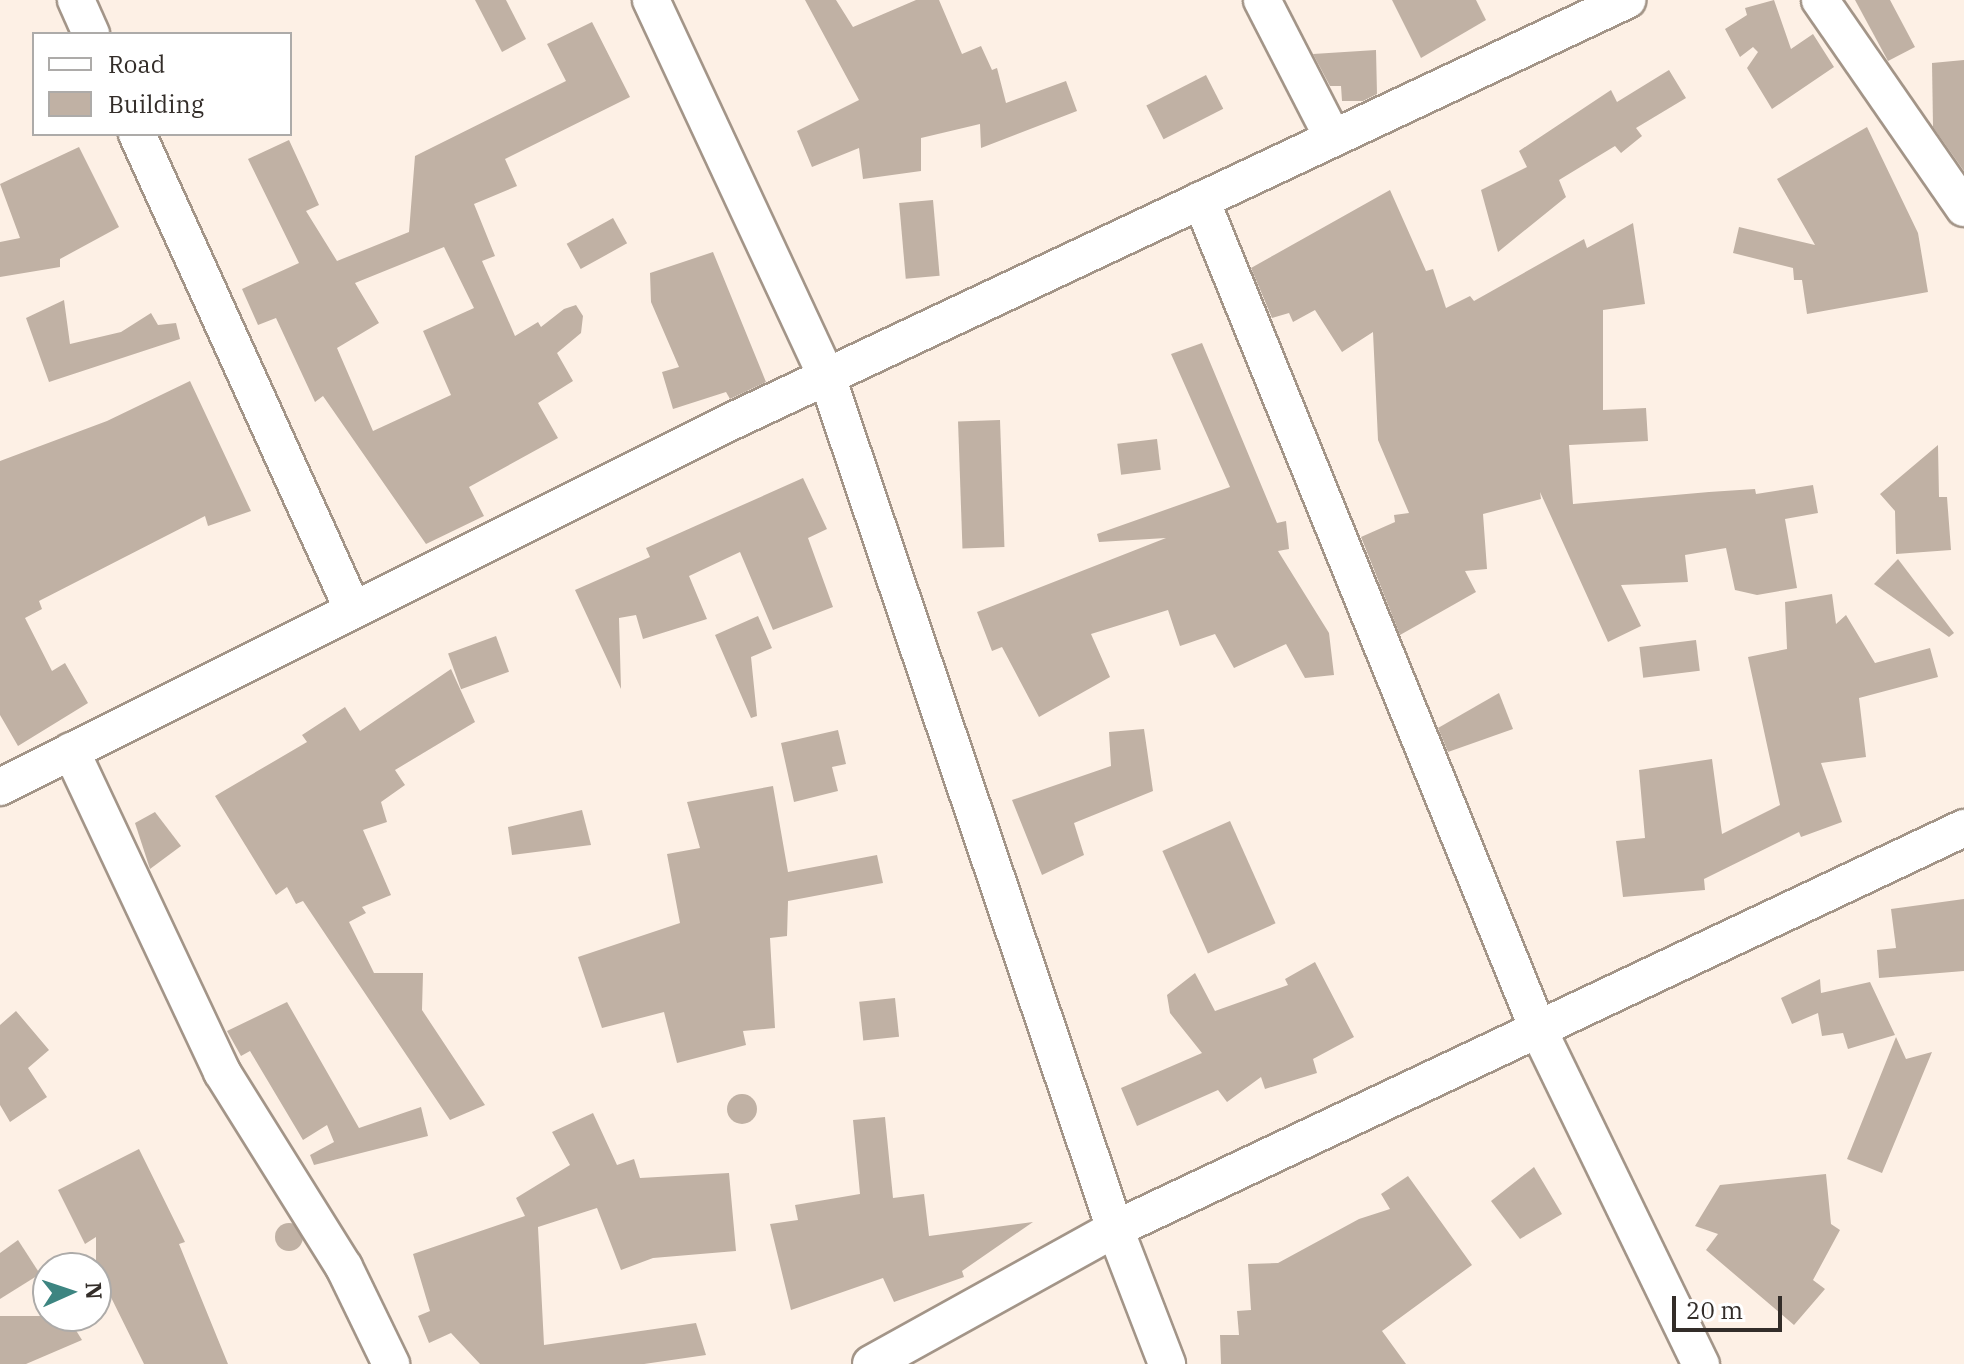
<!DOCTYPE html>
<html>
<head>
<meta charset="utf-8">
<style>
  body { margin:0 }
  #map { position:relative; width:1964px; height:1364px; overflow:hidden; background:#fdf0e5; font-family:"IBM Plex Serif",serif }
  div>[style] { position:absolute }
  .building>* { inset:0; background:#c0b1a4; transform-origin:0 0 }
  .round { border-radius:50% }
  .roads { filter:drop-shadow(2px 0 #a39588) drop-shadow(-2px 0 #a39588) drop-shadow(0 2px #a39588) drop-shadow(0 -2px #a39588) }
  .minor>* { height:36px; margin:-18px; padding:0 18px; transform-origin:18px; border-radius:18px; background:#fff }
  span { translate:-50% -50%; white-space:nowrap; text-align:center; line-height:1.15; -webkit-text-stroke:8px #fff; paint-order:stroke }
  .legend { position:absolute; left:32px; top:32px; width:260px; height:104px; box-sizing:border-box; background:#fff; border:2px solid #adaba9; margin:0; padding:10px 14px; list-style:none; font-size:24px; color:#332d29 }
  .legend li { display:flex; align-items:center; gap:16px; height:40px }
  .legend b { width:40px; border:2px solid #adaba9 }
  .north { position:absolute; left:32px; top:1252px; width:80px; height:80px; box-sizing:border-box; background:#fff; border:2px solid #adaba9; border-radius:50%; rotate:87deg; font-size:22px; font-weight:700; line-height:32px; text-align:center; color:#332d29 }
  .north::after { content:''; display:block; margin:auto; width:28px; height:36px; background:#3d8581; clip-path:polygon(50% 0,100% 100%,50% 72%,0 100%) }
  .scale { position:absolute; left:1672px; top:1296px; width:110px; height:36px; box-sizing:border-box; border:4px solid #332d29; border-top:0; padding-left:10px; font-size:24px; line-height:28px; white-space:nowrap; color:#332d29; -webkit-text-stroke:6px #fff; paint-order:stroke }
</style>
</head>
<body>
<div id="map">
  <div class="building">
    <i style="clip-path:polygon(475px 0,506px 0,526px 39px,502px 52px)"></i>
    <i style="clip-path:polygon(805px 0,836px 0,853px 27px,916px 0,939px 0,962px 54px,981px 46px,992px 70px,997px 68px,1006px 103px,1066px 81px,1077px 111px,981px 148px,980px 124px,921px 138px,921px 171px,863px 179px,859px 148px,812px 167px,797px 131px,859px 100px)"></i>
    <i style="clip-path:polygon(1392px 0,1476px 0,1486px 20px,1421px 58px)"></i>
    <i style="clip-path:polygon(1774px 0,1791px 49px,1813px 34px,1834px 67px,1772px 109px,1747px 68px,1758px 52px,1753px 47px,1740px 57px,1725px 29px,1747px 15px,1745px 8px)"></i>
    <i style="clip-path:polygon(1855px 0,1890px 0,1915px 47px,1888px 61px)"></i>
    <i style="clip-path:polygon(evenodd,592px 22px,630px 97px,505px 159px,517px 186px,474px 204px,495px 256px,482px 261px,515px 336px,538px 322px,541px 327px,564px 309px,576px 305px,583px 316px,581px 333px,557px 353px,573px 381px,538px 403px,558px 438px,469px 487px,484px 516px,426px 544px,323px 396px,315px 402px,276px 318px,258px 325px,242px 289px,299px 263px,248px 159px,289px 140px,319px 205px,306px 211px,337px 261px,409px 232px,415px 156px,566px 81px,547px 44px,592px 22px,444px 247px,474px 308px,423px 331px,451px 395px,373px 431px,337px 348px,379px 323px,355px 283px,444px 247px)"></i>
    <i style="clip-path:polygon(1376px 50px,1377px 94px,1363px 101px,1342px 101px,1341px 86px,1330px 86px,1313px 54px)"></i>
    <i style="clip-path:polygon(1964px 60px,1964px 171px,1933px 127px,1932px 63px)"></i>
    <i style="clip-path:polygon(1669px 70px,1686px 98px,1636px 128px,1642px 136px,1621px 153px,1615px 146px,1559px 180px,1566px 197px,1498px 252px,1481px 190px,1527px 167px,1519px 151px,1611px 90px,1617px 102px)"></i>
    <i style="left:1206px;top:75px;width:38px;height:67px;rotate:63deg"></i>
    <i style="clip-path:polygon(1867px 127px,1918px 233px,1928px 292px,1807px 314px,1802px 280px,1794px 280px,1793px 268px,1733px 253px,1739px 227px,1815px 245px,1777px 179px)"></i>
    <i style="clip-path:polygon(79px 147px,119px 227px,60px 259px,60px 267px,0 277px,0 242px,20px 238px,0 184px)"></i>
    <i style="clip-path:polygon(1390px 190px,1426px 271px,1433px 269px,1446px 308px,1470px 296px,1474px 301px,1584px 239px,1587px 248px,1633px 223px,1645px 304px,1603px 310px,1603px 410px,1646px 408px,1648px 441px,1569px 445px,1573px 504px,1709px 492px,1755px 489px,1756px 494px,1813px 485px,1818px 513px,1785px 519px,1797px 588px,1757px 595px,1735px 590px,1726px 548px,1685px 555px,1688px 582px,1621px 585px,1641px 626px,1608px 642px,1540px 492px,1541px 499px,1483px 514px,1487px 569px,1465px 571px,1476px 592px,1400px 635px,1361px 537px,1395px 522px,1394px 515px,1409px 513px,1378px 440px,1373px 332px,1342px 352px,1315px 310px,1293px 322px,1289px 313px,1272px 318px,1251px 268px)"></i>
    <i style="left:933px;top:200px;width:76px;height:34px;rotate:85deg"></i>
    <i style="left:613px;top:218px;width:29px;height:53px;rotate:61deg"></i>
    <i style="clip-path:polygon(713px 252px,766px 382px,730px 399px,726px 392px,673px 409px,662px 372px,679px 367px,651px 302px,650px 273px)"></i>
    <i style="clip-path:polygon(64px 300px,70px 344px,121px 332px,151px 313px,158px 325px,176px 323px,180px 339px,49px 382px,26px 318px)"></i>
    <i style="clip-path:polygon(1202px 343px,1277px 523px,1286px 521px,1289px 549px,1278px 551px,1329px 633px,1334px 675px,1305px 678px,1286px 644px,1234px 668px,1215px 634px,1180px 646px,1168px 610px,1091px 634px,1110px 677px,1039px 717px,1002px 647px,992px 651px,977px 612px,1166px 538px,1099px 542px,1097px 534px,1230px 487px,1171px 354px)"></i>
    <i style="clip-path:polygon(190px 381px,251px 511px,208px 526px,205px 516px,39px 601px,42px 609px,25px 618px,52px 671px,65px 663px,88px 703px,18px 746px,0 715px,0 461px,107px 421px)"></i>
    <i style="left:1000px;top:420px;width:127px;height:42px;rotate:88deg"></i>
    <i style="left:1157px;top:439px;width:31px;height:40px;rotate:83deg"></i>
    <i style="clip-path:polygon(1938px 445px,1939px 497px,1947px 497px,1951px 550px,1896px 554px,1895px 511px,1880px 494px)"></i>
    <i style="clip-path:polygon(803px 478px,827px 529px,808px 538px,833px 607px,773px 630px,740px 552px,689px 576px,707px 619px,643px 639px,636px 615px,619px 618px,621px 689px,575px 590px,650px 557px,646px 548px)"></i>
    <i style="clip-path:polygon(1898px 559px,1954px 633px,1949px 637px,1874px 584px)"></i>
    <i style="clip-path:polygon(1832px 594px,1836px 624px,1846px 615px,1875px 663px,1930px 648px,1938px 677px,1859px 698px,1866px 757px,1821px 763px,1842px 822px,1801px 837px,1799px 832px,1704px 879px,1705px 890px,1623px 897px,1616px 841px,1645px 838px,1639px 770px,1712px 759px,1722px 834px,1780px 805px,1748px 657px,1787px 649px,1785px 602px)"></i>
    <i style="clip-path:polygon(758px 616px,772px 648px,751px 657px,757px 716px,751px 718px,715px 635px)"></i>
    <i style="left:496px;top:636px;width:38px;height:51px;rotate:70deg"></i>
    <i style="left:1696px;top:640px;width:31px;height:57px;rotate:83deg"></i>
    <i style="clip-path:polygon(451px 669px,475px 722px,395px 770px,405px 785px,381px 802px,387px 822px,363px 830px,391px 895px,362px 907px,366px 913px,349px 922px,374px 973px,423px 973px,422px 1010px,485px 1105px,450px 1120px,303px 901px,296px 904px,287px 887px,276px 895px,215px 796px,307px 742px,302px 735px,345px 707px,360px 731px)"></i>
    <i style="clip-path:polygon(1499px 693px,1513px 729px,1448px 752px,1438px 728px)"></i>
    <i style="clip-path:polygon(1144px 729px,1153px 791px,1074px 823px,1084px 855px,1042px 875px,1012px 800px,1111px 766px,1109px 732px)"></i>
    <i style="clip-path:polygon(838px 730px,846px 764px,832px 767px,838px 791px,794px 802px,781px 743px)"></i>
    <i style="clip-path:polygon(773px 786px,788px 872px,877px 855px,883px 883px,788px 901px,787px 936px,770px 938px,775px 1028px,743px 1031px,746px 1045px,677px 1063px,664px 1012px,602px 1028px,578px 957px,680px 923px,667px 854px,700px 848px,687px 802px)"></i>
    <i style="clip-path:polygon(582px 810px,591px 845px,512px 855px,508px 827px)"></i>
    <i style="clip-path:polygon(155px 812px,181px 846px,150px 869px,135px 823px)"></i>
    <i style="left:1230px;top:821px;width:112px;height:74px;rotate:66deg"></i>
    <i style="clip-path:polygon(1964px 899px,1964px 971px,1879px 978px,1877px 950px,1896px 948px,1891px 909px)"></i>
    <i style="clip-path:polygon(1315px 962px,1354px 1037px,1313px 1059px,1317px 1073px,1265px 1089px,1261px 1077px,1227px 1102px,1218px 1090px,1137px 1126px,1121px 1088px,1202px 1053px,1170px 1013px,1167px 995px,1195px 973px,1215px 1011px,1288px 985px,1285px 979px)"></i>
    <i style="clip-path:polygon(1820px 979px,1821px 993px,1870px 982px,1895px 1035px,1848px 1049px,1843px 1033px,1822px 1036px,1818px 1013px,1792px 1024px,1781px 998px)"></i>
    <i style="left:895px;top:998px;width:39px;height:36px;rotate:84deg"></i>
    <i style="clip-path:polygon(287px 1002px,359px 1128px,421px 1107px,428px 1136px,314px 1165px,310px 1155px,334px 1142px,327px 1125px,303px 1140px,250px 1051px,241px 1056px,227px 1031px)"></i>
    <i style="clip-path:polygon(16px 1011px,49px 1050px,28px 1068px,47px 1097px,10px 1122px,0 1105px,0 1025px)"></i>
    <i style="clip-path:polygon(1896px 1037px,1906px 1059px,1932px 1052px,1882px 1173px,1847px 1159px)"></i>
    <i class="round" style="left:727px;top:1094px;width:30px;height:30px"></i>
    <i style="clip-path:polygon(593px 1113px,617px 1165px,634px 1159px,640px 1178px,729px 1173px,736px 1251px,653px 1258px,621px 1270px,597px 1208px,538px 1227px,544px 1345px,696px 1323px,706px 1355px,644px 1364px,480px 1364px,451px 1333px,429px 1343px,418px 1316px,430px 1311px,413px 1254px,525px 1216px,516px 1198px,570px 1165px,552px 1132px)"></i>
    <i style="clip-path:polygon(885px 1117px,893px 1198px,924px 1194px,929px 1236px,1033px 1222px,962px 1271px,964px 1277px,894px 1302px,883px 1278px,791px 1310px,770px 1224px,798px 1220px,795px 1205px,860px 1194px,853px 1120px)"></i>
    <i style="clip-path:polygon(139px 1149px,185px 1242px,179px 1244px,228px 1364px,144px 1364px,96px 1267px,96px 1237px,85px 1244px,58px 1190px)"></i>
    <i style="clip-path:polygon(1534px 1167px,1562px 1214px,1520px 1239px,1491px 1201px)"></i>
    <i style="clip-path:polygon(1826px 1174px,1831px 1224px,1840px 1230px,1813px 1280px,1825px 1289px,1794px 1325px,1706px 1250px,1718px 1234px,1695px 1226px,1720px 1185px)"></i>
    <i style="clip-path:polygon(1408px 1176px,1472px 1265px,1382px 1331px,1406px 1364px,1221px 1364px,1220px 1335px,1239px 1335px,1237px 1311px,1251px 1310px,1248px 1264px,1278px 1263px,1359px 1219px,1390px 1209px,1381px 1194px)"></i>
    <i class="round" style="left:275px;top:1223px;width:28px;height:28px"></i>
    <i style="clip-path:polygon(18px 1240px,40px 1274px,0 1299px,0 1253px)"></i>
    <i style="clip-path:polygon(0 1316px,67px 1316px,82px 1340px,26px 1364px,0 1364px)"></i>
  </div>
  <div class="roads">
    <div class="minor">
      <i style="left:76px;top:0;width:37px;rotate:66deg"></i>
      <i style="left:651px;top:0;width:416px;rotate:65deg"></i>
      <i style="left:827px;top:377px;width:899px;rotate:71.32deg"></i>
      <i style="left:1115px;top:1229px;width:145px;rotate:68.9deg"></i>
      <i style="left:1262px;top:0;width:155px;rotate:62.8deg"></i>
      <i style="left:1820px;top:0;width:253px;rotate:55.3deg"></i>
      <i style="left:137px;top:134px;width:523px;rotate:65.59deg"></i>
      <i style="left:1201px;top:200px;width:895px;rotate:67.88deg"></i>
      <i style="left:1538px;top:1029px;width:373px;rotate:64.1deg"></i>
      <i style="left:71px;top:751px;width:355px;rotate:64.8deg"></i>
      <i style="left:222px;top:1072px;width:230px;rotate:58deg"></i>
      <i style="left:344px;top:1267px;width:108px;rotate:64.1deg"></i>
      <i style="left:0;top:787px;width:814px;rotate:-26.57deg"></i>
      <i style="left:728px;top:423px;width:994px;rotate:-25.2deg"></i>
      <i style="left:871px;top:1364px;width:279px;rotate:-29deg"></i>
      <i style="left:1115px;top:1229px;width:939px;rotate:-25.28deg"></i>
    </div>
  </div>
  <ul class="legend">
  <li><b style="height:10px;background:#fff"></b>Road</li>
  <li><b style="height:22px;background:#c0b1a4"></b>Building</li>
  </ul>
  <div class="north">N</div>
  <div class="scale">20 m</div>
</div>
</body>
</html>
